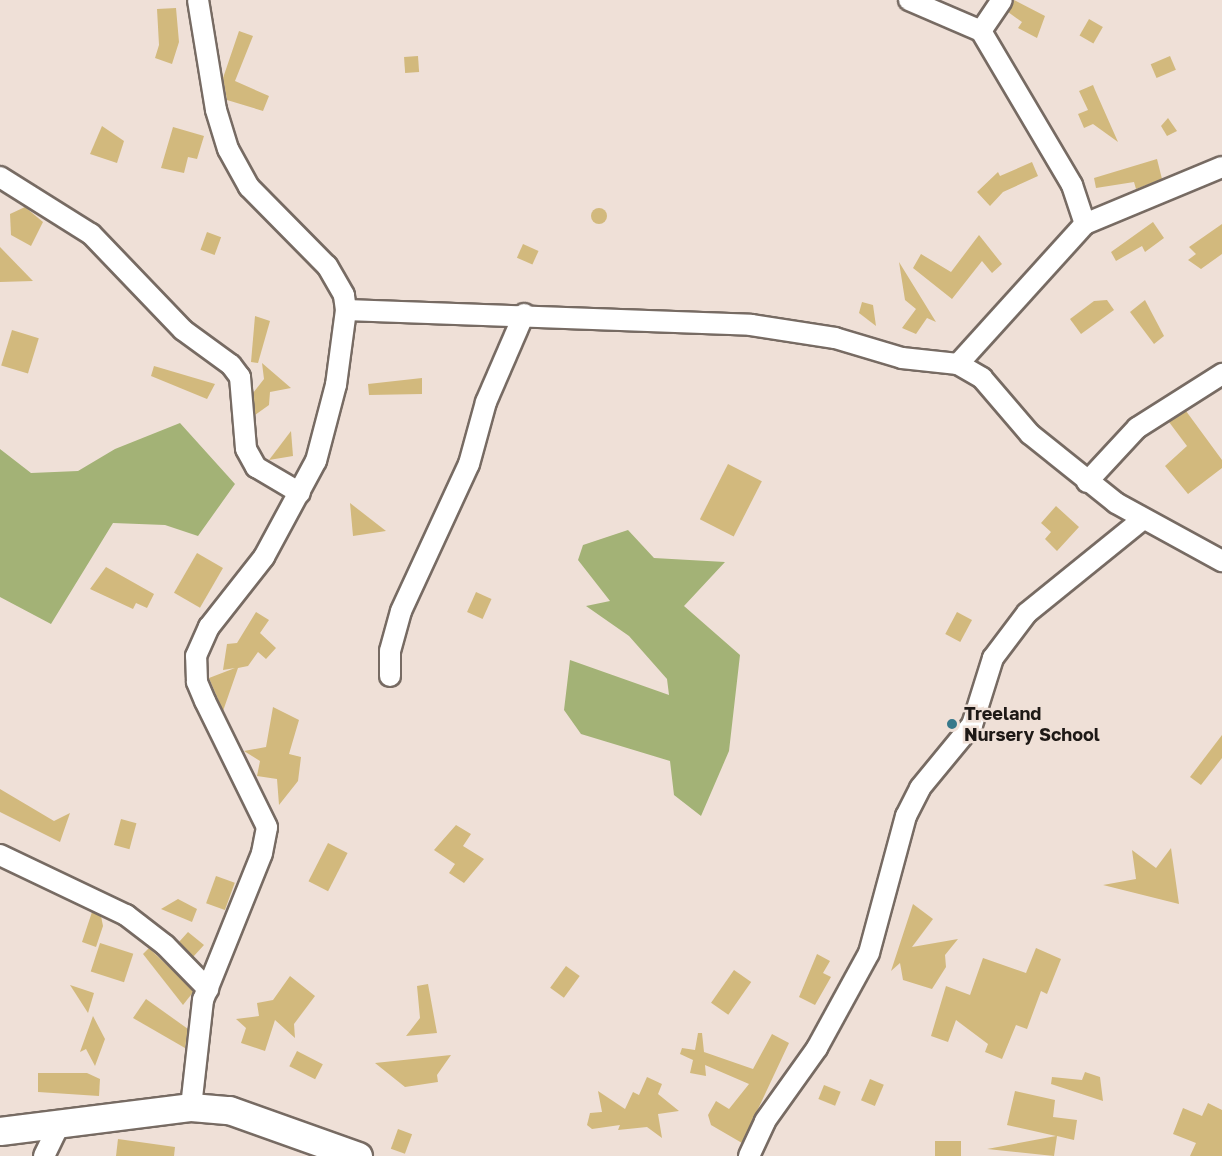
<!DOCTYPE html>
<html>
<head>
<meta charset="utf-8">
<style>
  body { margin:0 }
  #map { position:relative; width:1222px; height:1156px; overflow:hidden; background:#efe0d7; font-family:"Golos Text",sans-serif }
  div>[style] { position:absolute }
  .forest>* { inset:0; background:#a3b276 }
  .building>* { inset:0; background:#d2b97d; transform-origin:0 0 }
  .round { border-radius:50% }
  .roads { filter:drop-shadow(2px 0 #776b63) drop-shadow(-2px 0 #776b63) drop-shadow(0 2px #776b63) drop-shadow(0 -2px #776b63) }
  .street>* { height:20px; margin:-10px; padding:0 10px; transform-origin:10px; border-radius:10px; background:#fff }
  .secondary>* { height:27px; margin:-13.5px; padding:0 13.5px; transform-origin:13.5px; border-radius:13.5px; background:#fff }
  .dots>* { width:16px; height:16px; translate:-50% -50%; box-sizing:border-box; border:3px solid #efe0d7; border-radius:50% }
  span { translate:-50% -50%; white-space:nowrap; text-align:center; line-height:1.15; -webkit-text-stroke:5px #efe0d7; paint-order:stroke }
  .poi-label { font-size:18px; color:#1e1916; font-weight:700 }
  .left { translate:0 -50%; text-align:left }
</style>
</head>
<body>
<div id="map">
  <div class="forest">
    <i style="clip-path:polygon(180px 423px,235px 484px,198px 536px,165px 525px,113px 523px,51px 624px,0 597px,0 449px,31px 473px,78px 471px,115px 449px)"></i>
    <i style="clip-path:polygon(628px 530px,654px 558px,725px 562px,684px 606px,740px 655px,729px 751px,701px 816px,674px 795px,670px 761px,581px 734px,564px 710px,570px 660px,669px 695px,667px 679px,629px 636px,586px 606px,610px 601px,578px 560px,583px 545px)"></i>
  </div>
  <div class="building">
    <i style="clip-path:polygon(1014px 0,1045px 16px,1037px 38px,1018px 28px,1022px 22px,1008px 12px)"></i>
    <i style="clip-path:polygon(176px 8px,179px 42px,172px 64px,155px 58px,159px 45px,157px 9px)"></i>
    <i style="left:1089px;top:19px;width:16px;height:19px;rotate:30deg"></i>
    <i style="clip-path:polygon(239px 31px,253px 36px,235px 81px,269px 96px,263px 111px,227px 100px,223px 78px)"></i>
    <i style="left:418px;top:56px;width:16px;height:14px;rotate:86deg"></i>
    <i style="left:1170px;top:56px;width:15px;height:21px;rotate:67deg"></i>
    <i style="clip-path:polygon(1093px 85px,1095px 90px,1118px 142px,1093px 124px,1084px 128px,1078px 114px,1088px 110px,1079px 91px)"></i>
    <i style="clip-path:polygon(1168px 118px,1177px 131px,1167px 136px,1161px 126px)"></i>
    <i style="clip-path:polygon(102px 126px,124px 141px,117px 163px,90px 154px)"></i>
    <i style="clip-path:polygon(173px 127px,204px 136px,197px 159px,188px 157px,184px 173px,161px 168px)"></i>
    <i style="clip-path:polygon(1157px 159px,1162px 179px,1136px 189px,1134px 182px,1096px 188px,1094px 178px)"></i>
    <i style="clip-path:polygon(1032px 162px,1038px 176px,1003px 192px,990px 206px,977px 192px,998px 172px,1000px 176px)"></i>
    <i style="clip-path:polygon(25px 207px,43px 222px,31px 246px,11px 235px,10px 214px)"></i>
    <i class="round" style="left:591px;top:208px;width:16px;height:16px"></i>
    <i style="clip-path:polygon(1153px 222px,1164px 238px,1145px 252px,1142px 246px,1116px 261px,1111px 252px)"></i>
    <i style="clip-path:polygon(1222px 224px,1222px 254px,1201px 269px,1188px 260px,1196px 254px,1189px 247px)"></i>
    <i style="left:207px;top:232px;width:15px;height:19px;rotate:20deg"></i>
    <i style="clip-path:polygon(979px 235px,1002px 264px,992px 273px,982px 261px,952px 299px,913px 268px,921px 254px,951px 272px)"></i>
    <i style="left:523px;top:244px;width:17px;height:15px;rotate:24deg"></i>
    <i style="clip-path:polygon(0 247px,33px 281px,0 282px)"></i>
    <i style="clip-path:polygon(899px 262px,936px 322px,927px 318px,916px 334px,902px 328px,916px 309px,905px 300px)"></i>
    <i style="clip-path:polygon(1107px 300px,1114px 310px,1081px 334px,1070px 319px,1094px 301px)"></i>
    <i style="clip-path:polygon(1145px 300px,1164px 336px,1154px 344px,1130px 312px)"></i>
    <i style="clip-path:polygon(862px 302px,873px 305px,876px 326px,859px 313px)"></i>
    <i style="clip-path:polygon(255px 316px,270px 321px,258px 363px,251px 362px)"></i>
    <i style="left:12px;top:330px;width:28px;height:37px;rotate:17deg"></i>
    <i style="clip-path:polygon(262px 363px,291px 388px,270px 392px,269px 405px,255px 415px,253px 393px,264px 379px)"></i>
    <i style="clip-path:polygon(154px 366px,215px 384px,207px 399px,151px 376px)"></i>
    <i style="clip-path:polygon(422px 378px,422px 394px,369px 395px,368px 384px)"></i>
    <i style="clip-path:polygon(1186px 411px,1222px 460px,1222px 468px,1188px 494px,1165px 466px,1187px 446px,1169px 422px)"></i>
    <i style="clip-path:polygon(291px 431px,293px 456px,269px 460px)"></i>
    <i style="left:728px;top:464px;width:38px;height:62px;rotate:27deg"></i>
    <i style="clip-path:polygon(350px 503px,386px 531px,353px 536px)"></i>
    <i style="clip-path:polygon(1056px 506px,1079px 527px,1057px 551px,1045px 539px,1051px 532px,1041px 523px)"></i>
    <i style="left:197px;top:553px;width:30px;height:46px;rotate:30deg"></i>
    <i style="clip-path:polygon(106px 567px,154px 594px,147px 608px,136px 603px,133px 609px,90px 589px)"></i>
    <i style="left:476px;top:592px;width:17px;height:22px;rotate:24deg"></i>
    <i style="clip-path:polygon(256px 612px,269px 620px,260px 633px,276px 648px,266px 659px,258px 652px,248px 666px,238px 668px,223px 711px,209px 678px,235px 668px,223px 670px,227px 644px,237px 643px)"></i>
    <i style="left:957px;top:612px;width:17px;height:25px;rotate:28deg"></i>
    <i style="clip-path:polygon(273px 707px,299px 720px,289px 754px,301px 757px,298px 781px,279px 805px,277px 779px,257px 776px,260px 761px,244px 751px,266px 747px)"></i>
    <i style="clip-path:polygon(1222px 735px,1222px 758px,1201px 785px,1190px 777px)"></i>
    <i style="clip-path:polygon(0 789px,54px 821px,70px 813px,60px 842px,0 812px)"></i>
    <i style="left:121px;top:819px;width:16px;height:27px;rotate:15deg"></i>
    <i style="clip-path:polygon(456px 825px,471px 834px,463px 846px,484px 859px,464px 883px,449px 873px,455px 864px,434px 850px)"></i>
    <i style="left:328px;top:843px;width:22px;height:43px;rotate:27deg"></i>
    <i style="clip-path:polygon(1171px 848px,1179px 904px,1103px 885px,1136px 879px,1132px 850px,1156px 868px)"></i>
    <i style="left:216px;top:876px;width:20px;height:29px;rotate:20deg"></i>
    <i style="clip-path:polygon(178px 899px,197px 909px,192px 922px,161px 909px)"></i>
    <i style="clip-path:polygon(913px 904px,933px 919px,912px 947px,958px 939px,945px 955px,946px 967px,932px 989px,903px 980px,900px 963px,891px 971px)"></i>
    <i style="clip-path:polygon(92px 912px,101px 916px,103px 926px,96px 947px,82px 942px)"></i>
    <i style="clip-path:polygon(188px 932px,204px 945px,193px 957px,203px 967px,179px 942px)"></i>
    <i style="left:100px;top:943px;width:35px;height:30px;rotate:18deg"></i>
    <i style="clip-path:polygon(149px 948px,194px 991px,183px 1005px,143px 954px)"></i>
    <i style="clip-path:polygon(1036px 948px,1061px 959px,1047px 994px,1041px 991px,1027px 1029px,1016px 1025px,1002px 1059px,985px 1052px,988px 1044px,956px 1020px,948px 1042px,931px 1036px,946px 986px,970px 995px,983px 958px,1026px 973px)"></i>
    <i style="clip-path:polygon(817px 954px,830px 961px,823px 973px,831px 977px,815px 1005px,799px 997px)"></i>
    <i style="left:566px;top:966px;width:17px;height:27px;rotate:36deg"></i>
    <i style="left:734px;top:970px;width:21px;height:40px;rotate:35deg"></i>
    <i style="clip-path:polygon(290px 976px,315px 996px,294px 1024px,295px 1038px,275px 1020px,265px 1051px,241px 1043px,246px 1028px,236px 1019px,259px 1016px,257px 1003px,273px 1000px)"></i>
    <i style="clip-path:polygon(428px 984px,437px 1033px,406px 1036px,420px 1018px,417px 986px)"></i>
    <i style="clip-path:polygon(70px 985px,94px 993px,88px 1013px)"></i>
    <i style="clip-path:polygon(146px 999px,188px 1029px,185px 1048px,133px 1018px)"></i>
    <i style="clip-path:polygon(93px 1016px,105px 1039px,95px 1066px,86px 1049px,80px 1052px)"></i>
    <i style="clip-path:polygon(698px 1033px,702px 1033px,704px 1052px,753px 1069px,772px 1034px,789px 1043px,742px 1143px,711px 1125px,708px 1115px,716px 1101px,729px 1109px,749px 1084px,705px 1065px,706px 1076px,690px 1073px,693px 1060px,680px 1054px,682px 1048px,695px 1050px)"></i>
    <i style="left:297px;top:1051px;width:29px;height:17px;rotate:27deg"></i>
    <i style="clip-path:polygon(451px 1055px,437px 1075px,438px 1082px,405px 1087px,375px 1063px)"></i>
    <i style="clip-path:polygon(1085px 1072px,1100px 1077px,1103px 1101px,1051px 1084px,1052px 1077px,1082px 1080px)"></i>
    <i style="clip-path:polygon(38px 1073px,87px 1073px,100px 1079px,99px 1096px,38px 1092px)"></i>
    <i style="clip-path:polygon(647px 1077px,662px 1084px,658px 1094px,679px 1111px,658px 1114px,662px 1138px,647px 1127px,618px 1130px,620px 1125px,592px 1129px,587px 1125px,590px 1113px,602px 1112px,598px 1091px,625px 1109px,633px 1092px,639px 1095px)"></i>
    <i style="left:870px;top:1079px;width:15px;height:23px;rotate:23deg"></i>
    <i style="left:824px;top:1085px;width:18px;height:15px;rotate:22deg"></i>
    <i style="clip-path:polygon(1015px 1091px,1055px 1100px,1053px 1117px,1077px 1120px,1074px 1140px,1057px 1136px,1054px 1156px,987px 1149px,1056px 1136px,1007px 1125px)"></i>
    <i style="clip-path:polygon(1208px 1103px,1222px 1110px,1222px 1156px,1190px 1156px,1196px 1143px,1173px 1134px,1183px 1108px,1202px 1116px)"></i>
    <i style="left:398px;top:1129px;width:15px;height:21px;rotate:20deg"></i>
    <i style="clip-path:polygon(118px 1139px,175px 1147px,174px 1156px,116px 1156px)"></i>
    <i style="left:935px;top:1141px;width:26px;height:15px"></i>
  </div>
  <div class="roads">
    <div class="street">
      <i style="left:909px;top:0;width:78px;rotate:23.3deg"></i>
      <i style="left:981px;top:31px;width:179px;rotate:59.4deg"></i>
      <i style="left:1072px;top:185px;width:41px;rotate:71.6deg"></i>
      <i style="left:981px;top:31px;width:37px;rotate:-56deg"></i>
      <i style="left:0;top:177px;width:107px;rotate:32.1deg"></i>
      <i style="left:91px;top:234px;width:133px;rotate:46.2deg"></i>
      <i style="left:183px;top:330px;width:59px;rotate:36.1deg"></i>
      <i style="left:231px;top:365px;width:15px;rotate:53deg"></i>
      <i style="left:240px;top:377px;width:72px;rotate:85.2deg"></i>
      <i style="left:246px;top:449px;width:21px;rotate:61deg"></i>
      <i style="left:256px;top:467px;width:51px;rotate:30.6deg"></i>
      <i style="left:346px;top:310px;width:405px;rotate:2.1deg"></i>
      <i style="left:751px;top:325px;width:85px;rotate:8.8deg"></i>
      <i style="left:835px;top:338px;width:70px;rotate:16.6deg"></i>
      <i style="left:902px;top:358px;width:56px;rotate:6.1deg"></i>
      <i style="left:958px;top:364px;width:28px;rotate:30deg"></i>
      <i style="left:982px;top:378px;width:74px;rotate:49.4deg"></i>
      <i style="left:1030px;top:434px;width:110px;rotate:38.7deg"></i>
      <i style="left:1116px;top:503px;width:121px;rotate:28.7deg"></i>
      <i style="left:958px;top:364px;width:189px;rotate:-47.8deg"></i>
      <i style="left:1085px;top:224px;width:148px;rotate:-22.6deg"></i>
      <i style="left:1087px;top:482px;width:74px;rotate:-47.2deg"></i>
      <i style="left:1137px;top:428px;width:101px;rotate:-32.4deg"></i>
      <i style="left:390px;top:676px;width:25px;rotate:-90deg"></i>
      <i style="left:390px;top:651px;width:41px;rotate:-74.6deg"></i>
      <i style="left:401px;top:611px;width:162px;rotate:-65.2deg"></i>
      <i style="left:469px;top:464px;width:64px;rotate:-74.7deg"></i>
      <i style="left:486px;top:402px;width:96px;rotate:-66.6deg"></i>
      <i style="left:0;top:855px;width:140px;rotate:25.5deg"></i>
      <i style="left:126px;top:915px;width:49px;rotate:37.6deg"></i>
      <i style="left:165px;top:945px;width:62px;rotate:45.7deg"></i>
      <i style="left:191px;top:1107px;width:108px;rotate:-83.6deg"></i>
      <i style="left:203px;top:1000px;width:158px;rotate:-68.1deg"></i>
      <i style="left:262px;top:853px;width:26px;rotate:-79deg"></i>
      <i style="left:267px;top:827px;width:140px;rotate:-116.2deg"></i>
      <i style="left:205px;top:701px;width:21px;rotate:-113deg"></i>
      <i style="left:197px;top:682px;width:26px;rotate:-92deg"></i>
      <i style="left:196px;top:656px;width:32px;rotate:-66deg"></i>
      <i style="left:209px;top:627px;width:89px;rotate:-51.8deg"></i>
      <i style="left:264px;top:557px;width:109px;rotate:-61.6deg"></i>
      <i style="left:316px;top:461px;width:79px;rotate:-75.3deg"></i>
      <i style="left:336px;top:385px;width:76px;rotate:-82.4deg"></i>
      <i style="left:346px;top:310px;width:15px;rotate:-98deg"></i>
      <i style="left:344px;top:295px;width:34px;rotate:-120deg"></i>
      <i style="left:327px;top:266px;width:111px;rotate:-134.6deg"></i>
      <i style="left:249px;top:187px;width:43px;rotate:-118.9deg"></i>
      <i style="left:228px;top:149px;width:41px;rotate:-107.1deg"></i>
      <i style="left:216px;top:110px;width:111px;rotate:-99.3deg"></i>
      <i style="left:44px;top:1156px;width:34px;rotate:-64deg"></i>
      <i style="left:749px;top:1156px;width:38px;rotate:-65deg"></i>
      <i style="left:765px;top:1121px;width:90px;rotate:-54.5deg"></i>
      <i style="left:817px;top:1048px;width:108px;rotate:-61.3deg"></i>
      <i style="left:869px;top:953px;width:142px;rotate:-74.9deg"></i>
      <i style="left:906px;top:816px;width:31px;rotate:-63deg"></i>
      <i style="left:920px;top:788px;width:82px;rotate:-50.5deg"></i>
      <i style="left:972px;top:725px;width:70px;rotate:-72.6deg"></i>
      <i style="left:993px;top:658px;width:56px;rotate:-52.9deg"></i>
      <i style="left:1027px;top:613px;width:148px;rotate:-39deg"></i>
    </div>
    <div class="secondary">
      <i style="left:0;top:1131px;width:193px;rotate:-7.2deg"></i>
      <i style="left:191px;top:1107px;width:38px;rotate:5deg"></i>
      <i style="left:229px;top:1110px;width:137px;rotate:19.6deg"></i>
    </div>
  </div>
  <div class="dots">
    <i style="left:952px;top:724px;background:#37798b"></i>
  </div>
  <div class="poi-label">
    <span class="left" style="left:964px;top:724px">Treeland<br>Nursery School</span>
  </div>
</div>
</body>
</html>
